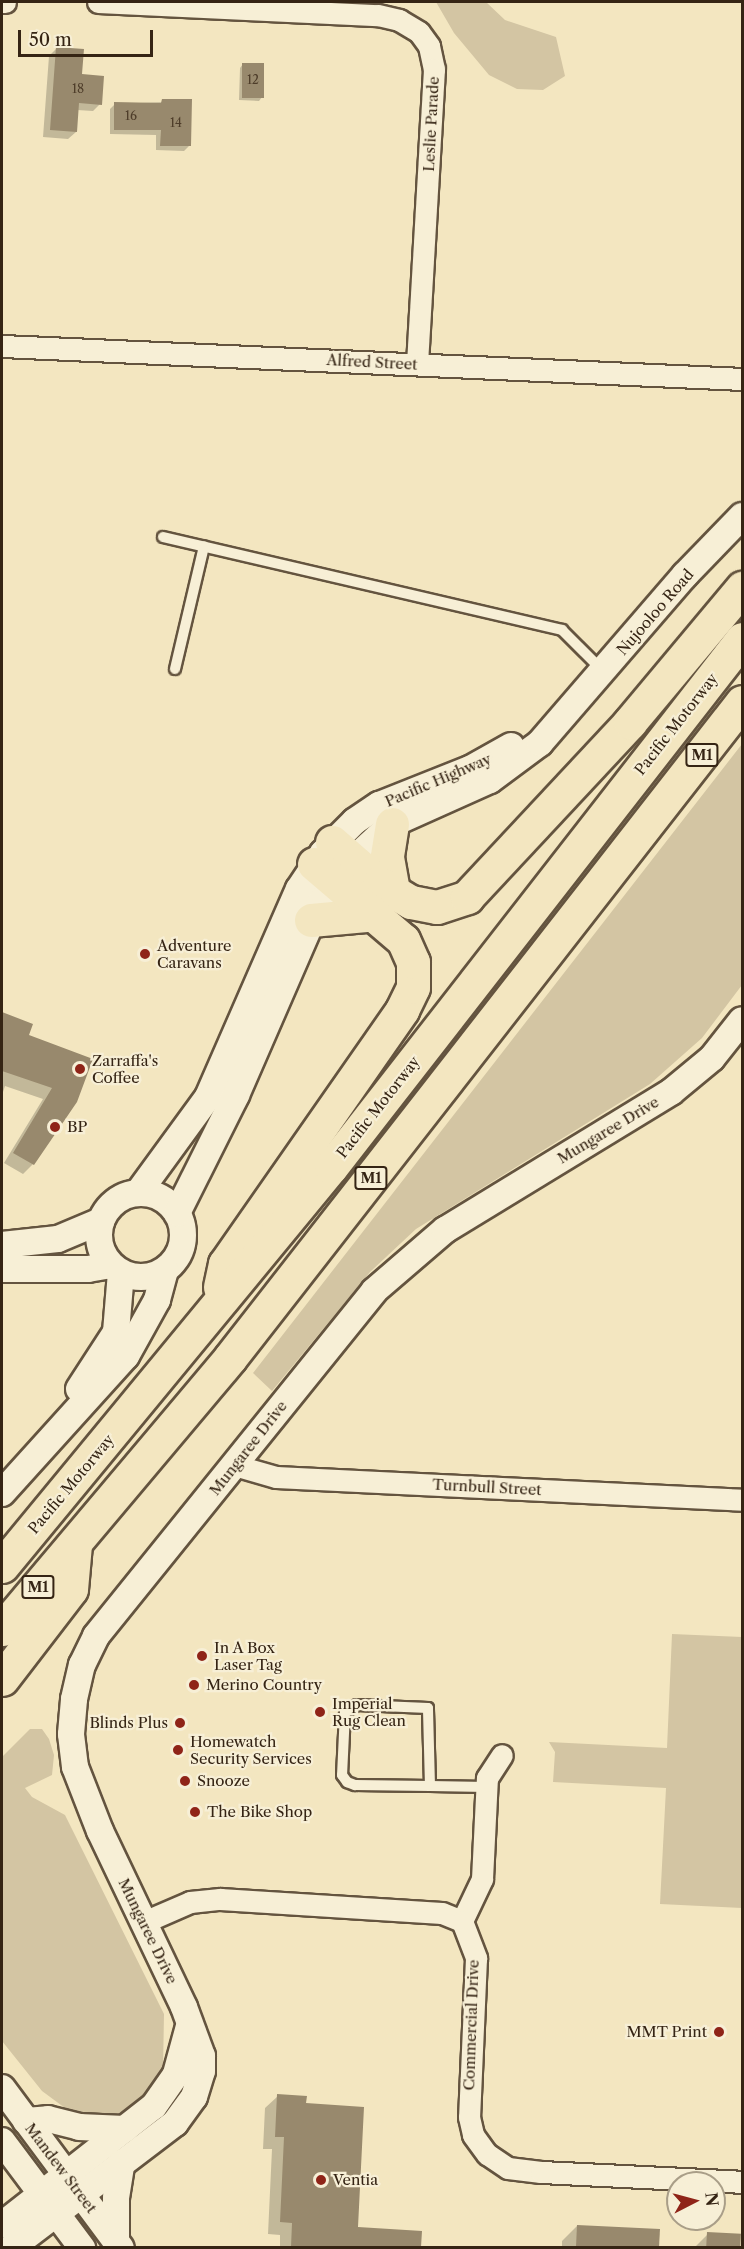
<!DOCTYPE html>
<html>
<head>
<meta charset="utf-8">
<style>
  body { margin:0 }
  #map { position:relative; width:744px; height:2249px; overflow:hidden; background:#f3e6c0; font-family:"Libre Caslon Text",serif }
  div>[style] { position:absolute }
  .green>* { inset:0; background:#d3c5a3 }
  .shadow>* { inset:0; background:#0003 }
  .building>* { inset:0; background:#98896d; transform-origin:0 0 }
  .roads { filter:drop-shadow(2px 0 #64543f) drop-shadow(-2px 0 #64543f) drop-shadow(0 2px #64543f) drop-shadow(0 -2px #64543f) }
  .service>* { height:10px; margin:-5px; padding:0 5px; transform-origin:5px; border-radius:5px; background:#f7efd6 }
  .minor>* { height:21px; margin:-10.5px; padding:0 10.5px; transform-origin:10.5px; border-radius:10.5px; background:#f7efd6 }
  .tertiary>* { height:26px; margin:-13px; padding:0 13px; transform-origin:13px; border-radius:13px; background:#f7efd6 }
  .tertiary>.ring { margin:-13px; padding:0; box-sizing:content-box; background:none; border:26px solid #f7efd6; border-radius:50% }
  .motorway>* { height:33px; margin:-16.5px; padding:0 16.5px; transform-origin:16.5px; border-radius:16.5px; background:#f3e6c0 }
  .dots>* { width:16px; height:16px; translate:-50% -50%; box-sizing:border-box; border:3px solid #f7efd6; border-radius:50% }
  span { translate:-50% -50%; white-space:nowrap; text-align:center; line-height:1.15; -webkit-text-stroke:4.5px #f7efd6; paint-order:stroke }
  .number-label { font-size:12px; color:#4e3d2a }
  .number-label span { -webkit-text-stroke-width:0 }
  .shield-label span { padding:2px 4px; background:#f7efd6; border:2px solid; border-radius:4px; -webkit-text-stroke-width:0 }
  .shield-label { font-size:14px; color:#352414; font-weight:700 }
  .street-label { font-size:15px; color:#352414 }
  .poi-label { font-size:15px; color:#352414 }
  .left { translate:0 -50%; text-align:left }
  .right { translate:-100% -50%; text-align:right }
  .frame { position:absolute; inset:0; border:3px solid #352414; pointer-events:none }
  .north { position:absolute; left:666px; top:2171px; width:60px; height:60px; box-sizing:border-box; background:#f7efd6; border:2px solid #a99e88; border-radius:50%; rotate:84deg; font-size:16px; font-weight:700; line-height:24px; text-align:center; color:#352414 }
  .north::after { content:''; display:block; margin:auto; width:21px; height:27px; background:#8f2418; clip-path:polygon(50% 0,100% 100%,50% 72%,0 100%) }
  .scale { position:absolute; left:18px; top:30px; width:135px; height:27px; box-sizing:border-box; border:3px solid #352414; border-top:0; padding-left:8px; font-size:18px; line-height:21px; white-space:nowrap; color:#352414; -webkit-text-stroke:4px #f7efd6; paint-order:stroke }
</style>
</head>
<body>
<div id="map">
  <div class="green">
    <i style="clip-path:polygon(436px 2px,486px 2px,505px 20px,556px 37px,565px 76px,543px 90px,517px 89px,489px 75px,454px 33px)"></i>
    <i style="clip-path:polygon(742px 744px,742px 985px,702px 1038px,650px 1084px,416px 1229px,370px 1272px,272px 1391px,253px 1373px)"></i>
    <i style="clip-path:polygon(672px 1634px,742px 1637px,742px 1908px,660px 1904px,666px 1788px,553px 1782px,555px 1752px,549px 1742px,667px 1748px)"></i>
    <i style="clip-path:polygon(30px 1729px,42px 1729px,49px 1739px,54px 1755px,52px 1775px,25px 1788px,32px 1797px,65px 1815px,164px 2014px,163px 2070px,148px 2095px,135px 2107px,111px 2116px,86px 2116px,65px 2108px,42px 2091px,2px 2041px,2px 1757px)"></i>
  </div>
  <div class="shadow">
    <i style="clip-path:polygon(57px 48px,100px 104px,93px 111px,77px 110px,76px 132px,68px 139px,43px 137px,49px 56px)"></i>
    <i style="clip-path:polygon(243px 64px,262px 97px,259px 101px,239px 100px,240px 68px)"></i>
    <i style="clip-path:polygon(190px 101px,189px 146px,184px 151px,156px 150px,156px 135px,110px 134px,110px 109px,115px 104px)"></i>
    <i style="clip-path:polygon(2px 1014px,31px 1025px,27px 1036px,91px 1059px,33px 1164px,23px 1174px,4px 1163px,43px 1099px,5px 1086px,2px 1095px)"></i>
    <i style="clip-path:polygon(278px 2096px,305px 2105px,356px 2228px,420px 2233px,419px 2248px,280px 2248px,280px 2235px,268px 2234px,272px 2149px,263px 2149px,265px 2108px)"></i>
    <i style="clip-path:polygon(577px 2226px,658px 2230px,658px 2248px,562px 2248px,562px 2241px)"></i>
    <i style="clip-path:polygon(708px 2234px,740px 2235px,739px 2248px,694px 2248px)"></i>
  </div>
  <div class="building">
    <i style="clip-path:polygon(56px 47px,84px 49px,82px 74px,104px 76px,102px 105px,79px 103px,77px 132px,50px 130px)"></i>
    <i style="left:242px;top:63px;width:22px;height:35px"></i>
    <i style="clip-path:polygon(162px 99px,192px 99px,191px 146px,160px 146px,161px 130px,114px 130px,114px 102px,161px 103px)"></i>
    <i style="clip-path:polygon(2px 1012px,33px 1024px,29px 1035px,93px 1059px,77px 1102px,34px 1165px,13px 1153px,52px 1088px,2px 1071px)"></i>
    <i style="clip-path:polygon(277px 2094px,307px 2096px,306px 2103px,364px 2107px,358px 2227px,422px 2231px,421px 2247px,291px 2247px,292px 2223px,280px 2222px,284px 2137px,275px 2137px)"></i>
    <i style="clip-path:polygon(577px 2225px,660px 2229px,659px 2247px,576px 2247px)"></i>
    <i style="left:707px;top:2232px;width:34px;height:15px;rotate:3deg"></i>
  </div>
  <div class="roads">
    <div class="service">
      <i style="left:163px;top:537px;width:410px;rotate:13.1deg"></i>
      <i style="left:562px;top:630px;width:58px;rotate:45deg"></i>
      <i style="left:175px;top:669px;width:126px;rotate:-76.7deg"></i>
      <i style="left:430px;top:1786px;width:78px;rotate:-91.5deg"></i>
      <i style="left:428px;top:1708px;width:71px;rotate:-177.6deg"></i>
      <i style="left:357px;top:1705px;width:14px;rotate:150deg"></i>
      <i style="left:345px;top:1712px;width:63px;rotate:92.7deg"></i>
      <i style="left:342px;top:1775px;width:9px;rotate:54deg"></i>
      <i style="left:347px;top:1782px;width:9px;rotate:21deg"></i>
      <i style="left:355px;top:1785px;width:75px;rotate:0.8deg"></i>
      <i style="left:430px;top:1786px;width:57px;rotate:1deg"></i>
    </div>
    <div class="minor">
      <i style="left:2px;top:2px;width:3px"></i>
      <i style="left:98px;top:2px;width:280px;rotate:2.7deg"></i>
      <i style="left:378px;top:15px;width:22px;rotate:13deg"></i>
      <i style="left:399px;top:20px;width:23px;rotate:31deg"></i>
      <i style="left:419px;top:32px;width:17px;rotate:54deg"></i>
      <i style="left:429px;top:46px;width:24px;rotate:78deg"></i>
      <i style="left:434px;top:69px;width:295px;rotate:93.3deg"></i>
      <i style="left:2px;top:346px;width:741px;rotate:2.55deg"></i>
      <i style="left:234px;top:1465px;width:44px;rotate:15.9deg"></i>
      <i style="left:276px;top:1477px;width:467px;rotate:2.8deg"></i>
      <i style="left:462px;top:1921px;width:47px;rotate:-64.5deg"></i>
      <i style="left:482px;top:1879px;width:101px;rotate:-87.2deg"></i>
      <i style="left:487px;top:1778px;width:27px;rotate:-57deg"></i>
      <i style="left:144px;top:1922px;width:50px;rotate:-23.5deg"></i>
      <i style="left:190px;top:1902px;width:30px;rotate:-6deg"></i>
      <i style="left:220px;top:1899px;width:222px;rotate:3.6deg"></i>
      <i style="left:442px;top:1913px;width:22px;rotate:22deg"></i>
      <i style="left:462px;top:1921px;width:40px;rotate:69deg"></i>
      <i style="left:476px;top:1958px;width:159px;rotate:92.5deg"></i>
      <i style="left:469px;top:2117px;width:18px;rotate:77deg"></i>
      <i style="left:473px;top:2135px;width:24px;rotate:54deg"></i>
      <i style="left:487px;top:2154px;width:25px;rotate:34deg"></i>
      <i style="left:508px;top:2168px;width:33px;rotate:7deg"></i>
      <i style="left:541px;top:2172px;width:201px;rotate:2.8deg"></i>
    </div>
    <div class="tertiary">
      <i class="ring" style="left:99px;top:1193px;width:58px;height:58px"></i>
      <i style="left:138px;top:1193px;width:119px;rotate:-53.9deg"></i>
      <i style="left:208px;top:1097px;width:227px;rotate:-66.4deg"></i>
      <i style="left:299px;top:889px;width:43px;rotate:-56.3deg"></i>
      <i style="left:323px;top:853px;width:45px;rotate:-45deg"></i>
      <i style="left:355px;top:821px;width:29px;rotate:-34deg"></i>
      <i style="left:379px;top:805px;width:98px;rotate:-21.6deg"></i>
      <i style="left:470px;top:769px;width:47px;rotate:-29.3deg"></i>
      <i style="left:177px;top:1213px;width:132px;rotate:-63.4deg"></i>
      <i style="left:236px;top:1095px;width:208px;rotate:-66.5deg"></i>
      <i style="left:319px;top:904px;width:42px;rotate:-55.6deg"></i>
      <i style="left:343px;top:869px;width:67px;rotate:-42.6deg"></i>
      <i style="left:392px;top:824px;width:107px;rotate:-24.2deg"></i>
      <i style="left:490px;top:780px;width:62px;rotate:-36.5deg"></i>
      <i style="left:540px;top:743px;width:222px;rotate:-49.2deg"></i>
      <i style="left:685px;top:575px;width:82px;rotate:-46deg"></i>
      <i style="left:2px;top:1245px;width:56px;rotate:-6.1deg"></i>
      <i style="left:58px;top:1239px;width:47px;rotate:-22.7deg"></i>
      <i style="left:2px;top:1269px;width:86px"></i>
      <i style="left:88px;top:1269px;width:22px;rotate:-10deg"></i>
      <i style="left:79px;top:1389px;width:68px;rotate:-57deg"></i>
      <i style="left:116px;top:1332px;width:59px;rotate:-85.2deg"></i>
      <i style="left:2px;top:1493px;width:185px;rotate:-47.9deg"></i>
      <i style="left:126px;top:1356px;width:64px;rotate:-61deg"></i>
      <i style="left:157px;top:1300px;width:31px;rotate:-75deg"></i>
      <i style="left:2px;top:2088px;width:199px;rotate:53.4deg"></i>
      <i style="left:26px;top:2121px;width:22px;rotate:-5deg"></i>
      <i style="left:48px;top:2119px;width:32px;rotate:14deg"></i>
      <i style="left:79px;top:2127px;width:46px;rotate:2.5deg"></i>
      <i style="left:2px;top:2141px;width:134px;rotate:53.2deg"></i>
      <i style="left:2px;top:2225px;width:193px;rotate:-38.1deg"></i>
      <i style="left:154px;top:2106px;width:39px;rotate:-55deg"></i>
      <i style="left:176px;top:2074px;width:50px;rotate:-74.8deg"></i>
      <i style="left:116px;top:2240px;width:42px;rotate:-90deg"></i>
      <i style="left:116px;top:2198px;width:36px;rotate:-81deg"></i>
      <i style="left:11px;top:2248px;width:206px;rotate:-37.3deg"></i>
      <i style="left:175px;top:2123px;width:32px;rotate:-54deg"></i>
      <i style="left:194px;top:2097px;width:27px;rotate:-73deg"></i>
      <i style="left:202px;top:2071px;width:15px;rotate:-90deg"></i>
      <i style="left:202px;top:2056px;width:52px;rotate:-110.2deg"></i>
      <i style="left:184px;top:2007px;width:195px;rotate:-115.5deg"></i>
      <i style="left:100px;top:1831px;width:69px;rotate:-111.3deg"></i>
      <i style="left:75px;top:1767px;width:33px;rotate:-97deg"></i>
      <i style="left:71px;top:1734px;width:35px;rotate:-85deg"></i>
      <i style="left:74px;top:1699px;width:35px;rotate:-77deg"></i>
      <i style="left:82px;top:1665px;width:32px;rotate:-64deg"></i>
      <i style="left:96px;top:1636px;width:443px;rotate:-51.1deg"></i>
      <i style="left:374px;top:1291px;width:94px;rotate:-40.7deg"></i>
      <i style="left:445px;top:1230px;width:265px;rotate:-31.4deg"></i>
      <i style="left:671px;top:1092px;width:53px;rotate:-39.7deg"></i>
      <i style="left:712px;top:1058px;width:48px;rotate:-51.7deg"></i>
    </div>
    <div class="motorway">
      <i style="left:392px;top:824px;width:33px;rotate:99deg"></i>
      <i style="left:387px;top:857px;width:36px;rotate:80deg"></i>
      <i style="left:332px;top:842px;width:62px;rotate:41.1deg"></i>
      <i style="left:379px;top:883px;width:37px;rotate:31deg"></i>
      <i style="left:411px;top:902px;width:26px;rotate:11deg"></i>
      <i style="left:437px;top:907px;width:32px;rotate:-18deg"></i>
      <i style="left:467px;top:897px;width:239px;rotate:-47deg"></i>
      <i style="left:630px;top:722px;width:175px;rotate:-50.1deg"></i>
      <i style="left:311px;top:920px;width:66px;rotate:-5.2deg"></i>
      <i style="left:220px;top:1287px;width:24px;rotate:-78deg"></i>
      <i style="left:225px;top:1264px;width:310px;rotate:-55.1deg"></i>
      <i style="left:402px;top:1010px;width:25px;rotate:-64deg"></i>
      <i style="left:413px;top:987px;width:25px;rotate:-90deg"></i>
      <i style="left:413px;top:962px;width:24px;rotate:-114deg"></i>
      <i style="left:403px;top:940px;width:117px;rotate:-139.5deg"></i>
      <i style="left:2px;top:1566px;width:517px;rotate:-50.49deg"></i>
      <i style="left:331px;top:1167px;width:669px;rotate:-52.1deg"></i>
      <i style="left:2px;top:1629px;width:354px;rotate:-49.9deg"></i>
      <i style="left:230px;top:1358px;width:832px;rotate:-52.03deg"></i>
      <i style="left:2px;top:1679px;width:113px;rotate:-52.5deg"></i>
      <i style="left:71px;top:1589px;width:45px;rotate:-84.9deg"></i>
    </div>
  </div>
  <div class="dots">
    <i style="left:145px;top:954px;background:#8f2418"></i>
    <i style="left:80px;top:1069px;background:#8f2418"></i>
    <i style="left:55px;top:1127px;background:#8f2418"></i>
    <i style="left:202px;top:1656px;background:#8f2418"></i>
    <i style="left:194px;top:1685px;background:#8f2418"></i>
    <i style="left:320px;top:1712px;background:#8f2418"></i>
    <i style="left:180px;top:1723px;background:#8f2418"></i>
    <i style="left:178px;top:1750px;background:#8f2418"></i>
    <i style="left:185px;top:1781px;background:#8f2418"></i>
    <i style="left:195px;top:1812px;background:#8f2418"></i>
    <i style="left:719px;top:2032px;background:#8f2418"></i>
    <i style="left:321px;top:2180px;background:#8f2418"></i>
  </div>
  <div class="number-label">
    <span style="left:253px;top:80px">12</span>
    <span style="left:78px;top:89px">18</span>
    <span style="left:131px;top:116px">16</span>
    <span style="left:176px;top:123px">14</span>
  </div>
  <div class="shield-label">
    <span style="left:702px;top:755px">M1</span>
    <span style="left:371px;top:1178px">M1</span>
    <span style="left:38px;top:1587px">M1</span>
  </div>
  <div class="street-label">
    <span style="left:431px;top:124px;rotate:-87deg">Leslie Parade</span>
    <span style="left:372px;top:362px;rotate:3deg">Alfred Street</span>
    <span style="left:655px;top:612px;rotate:-49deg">Nujooloo Road</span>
    <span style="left:676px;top:724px;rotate:-52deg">Pacific Motorway</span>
    <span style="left:438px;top:780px;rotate:-23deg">Pacific Highway</span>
    <span style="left:378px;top:1107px;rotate:-52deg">Pacific Motorway</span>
    <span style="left:608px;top:1130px;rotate:-31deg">Mungaree Drive</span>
    <span style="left:248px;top:1448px;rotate:-52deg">Mungaree Drive</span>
    <span style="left:71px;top:1484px;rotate:-50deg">Pacific Motorway</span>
    <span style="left:487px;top:1487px;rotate:3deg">Turnbull Street</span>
    <span style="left:148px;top:1931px;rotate:64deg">Mungaree Drive</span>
    <span style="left:471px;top:2025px;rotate:-88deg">Commercial Drive</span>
    <span style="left:61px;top:2168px;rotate:53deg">Mandew Street</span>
  </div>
  <div class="poi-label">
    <span class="left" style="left:157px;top:954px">Adventure<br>Caravans</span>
    <span class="left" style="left:92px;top:1069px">Zarraffa's<br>Coffee</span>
    <span class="left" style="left:67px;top:1127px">BP</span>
    <span class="left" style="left:214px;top:1656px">In A Box<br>Laser Tag</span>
    <span class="left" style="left:206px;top:1685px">Merino Country</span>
    <span class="left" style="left:332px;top:1712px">Imperial<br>Rug Clean</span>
    <span class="right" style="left:168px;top:1723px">Blinds Plus</span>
    <span class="left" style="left:190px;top:1750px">Homewatch<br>Security Services</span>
    <span class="left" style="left:197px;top:1781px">Snooze</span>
    <span class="left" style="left:207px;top:1812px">The Bike Shop</span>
    <span class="right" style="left:707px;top:2032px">MMT Print</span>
    <span class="left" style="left:333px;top:2180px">Ventia</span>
  </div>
  <div class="frame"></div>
  <div class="north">N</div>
  <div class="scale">50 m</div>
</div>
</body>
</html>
